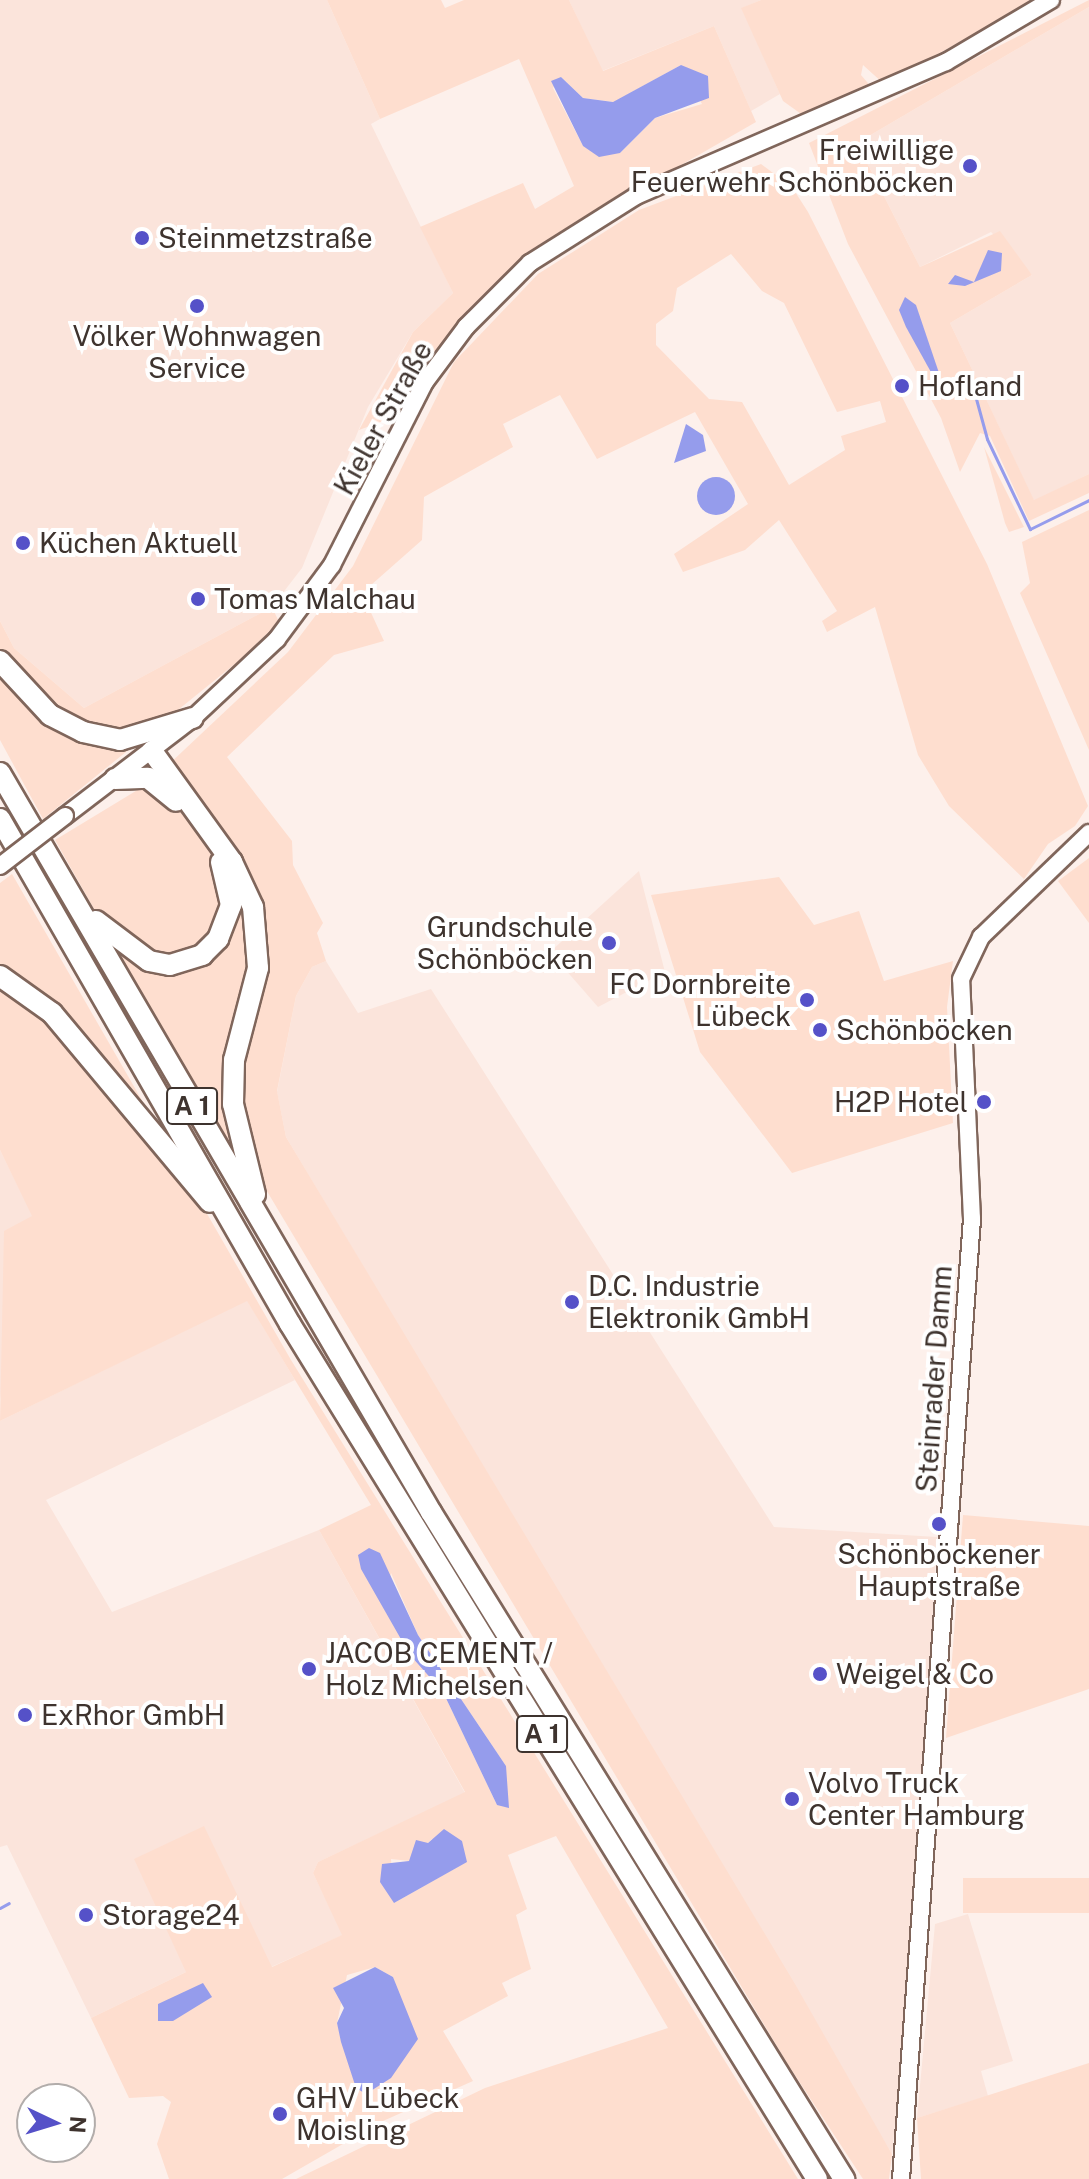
<!DOCTYPE html>
<html>
<head>
<meta charset="utf-8">
<style>
  body { margin:0 }
  #map { position:relative; width:1089px; height:2179px; overflow:hidden; background:#fdf0eb; font-family:"Public Sans",sans-serif }
  div>[style] { position:absolute }
  .built>* { inset:0; background:#fbe4db }
  .green>* { inset:0; background:#fedecf; transform-origin:0 0 }
  .water>* { inset:0; background:#959cec }
  .round { border-radius:50% }
  .stream>* { height:3px; margin:-1.5px; padding:0 1.5px; transform-origin:1.5px; border-radius:1.5px; background:#959cec }
  .roads { filter:drop-shadow(2px 0 #80665b) drop-shadow(-2px 0 #80665b) drop-shadow(0 2px #80665b) drop-shadow(0 -2px #80665b) }
  .major>* { height:16px; margin:-8px; padding:0 8px; transform-origin:8px; border-radius:8px; background:#fff }
  .highway>* { height:20px; margin:-10px; padding:0 10px; transform-origin:10px; border-radius:10px; background:#fff }
  .bridges { filter:drop-shadow(2px 0 #80665b) drop-shadow(-2px 0 #80665b) drop-shadow(0 2px #80665b) drop-shadow(0 -2px #80665b) }
  .major-bridge>* { height:16px; margin:-8px; padding:0 8px; transform-origin:8px; border-radius:8px; background:#fff }
  .dots>* { width:22px; height:22px; translate:-50% -50%; box-sizing:border-box; border:4px solid #fff; border-radius:50% }
  span { translate:-50% -50%; white-space:nowrap; text-align:center; line-height:1.15; -webkit-text-stroke:8px #fff; paint-order:stroke }
  .shield-label span { padding:2px 6px; background:#fff; border:2px solid; border-radius:6px; -webkit-text-stroke-width:0 }
  .shield-label { font-size:26px; color:#3e332e; font-weight:700 }
  .poi-label { font-size:28px; color:#3e332e }
  .right { translate:-100% -50%; text-align:right }
  .left { translate:0 -50%; text-align:left }
  .street-label { font-size:28px; color:#3e332e }
  .north { position:absolute; left:16px; top:2083px; width:80px; height:80px; box-sizing:border-box; background:#fff; border:2px solid #b2adab; border-radius:50%; rotate:94deg; font-size:22px; font-weight:700; line-height:32px; text-align:center; color:#3e332e }
  .north::after { content:''; display:block; margin:auto; width:28px; height:36px; background:#5551c8; clip-path:polygon(50% 0,100% 100%,50% 72%,0 100%) }
</style>
</head>
<body>
<div id="map">
  <div class="built">
    <i style="clip-path:polygon(0 0,327px 0,380px 119px,371px 124px,453px 293px,413px 332px,368px 407px,302px 568px,272px 607px,84px 708px,14px 648px,0 621px)"></i>
    <i style="clip-path:polygon(569px 0,761px 0,742px 8px,780px 94px,751px 111px,714px 26px,602px 71px)"></i>
    <i style="clip-path:polygon(1089px 7px,1089px 474px,1034px 501px,950px 323px,1032px 275px,991px 232px,920px 267px,857px 143px)"></i>
    <i style="clip-path:polygon(639px 871px,665px 972px,598px 1007px,550px 952px)"></i>
    <i style="clip-path:polygon(326px 961px,358px 1013px,431px 989px,774px 1527px,937px 1537px,918px 1881px,892px 2154px,286px 1137px,277px 1092px,296px 996px,312px 967px)"></i>
    <i style="clip-path:polygon(0 1150px,33px 1216px,0 1399px)"></i>
    <i style="clip-path:polygon(247px 1300px,295px 1380px,46px 1500px,112px 1612px,319px 1530px,465px 1793px,318px 1862px,313px 1873px,343px 1935px,271px 1967px,256px 1938px,91px 2018px,7px 1845px,0 1847px,0 1421px)"></i>
    <i style="clip-path:polygon(968px 1914px,1013px 2061px,981px 2071px,988px 2096px,917px 2118px,935px 1924px)"></i>
  </div>
  <div class="green">
    <i style="clip-path:polygon(evenodd,327px 0,441px 0,445px 8px,464px 0,569px 0,603px 71px,714px 26px,756px 122px,547px 242px,468px 313px,389px 419px,359px 430px,413px 332px,453px 293px,420px 227px,523px 183px,535px 209px,574px 186px,519px 59px,380px 119px,327px 0,681px 65px,702px 104px,655px 118px,620px 153px,583px 146px,553px 88px,561px 77px,583px 98px,614px 102px,681px 65px)"></i>
    <i style="clip-path:polygon(761px 0,1035px 0,884px 84px,863px 65px,861px 75px,873px 89px,804px 116px,783px 101px,741px 8px)"></i>
    <i style="clip-path:polygon(1089px 0,1089px 7px,857px 143px,920px 267px,1000px 231px,1032px 275px,950px 323px,1034px 500px,1089px 474px,1089px 493px,1029px 521px,990px 436px,980px 433px,960px 472px,941px 418px,848px 244px,809px 143px)"></i>
    <i style="clip-path:polygon(evenodd,761px 164px,792px 187px,808px 212px,987px 564px,1088px 806px,1075px 826px,1048px 844px,1024px 879px,949px 806px,918px 755px,875px 607px,827px 632px,822px 621px,837px 611px,779px 520px,745px 550px,683px 572px,674px 554px,748px 504px,695px 412px,597px 459px,560px 395px,503px 424px,513px 447px,424px 497px,422px 540px,362px 593px,384px 641px,334px 655px,227px 757px,292px 841px,293px 865px,323px 923px,317px 933px,326px 961px,312px 967px,296px 996px,277px 1091px,286px 1137px,795px 1984px,892px 2154px,889px 2179px,863px 2179px,787px 2063px,249px 1161px,236px 1160px,55px 840px,149px 783px,288px 652px,353px 566px,454px 362px,538px 274px,639px 210px,761px 164px,731px 254px,762px 291px,784px 303px,837px 412px,880px 401px,886px 422px,841px 436px,845px 450px,789px 485px,742px 402px,709px 399px,656px 345px,656px 324px,673px 311px,677px 288px,731px 254px)"></i>
    <i style="clip-path:polygon(984px 447px,1024px 527px,1009px 532px,1005px 523px)"></i>
    <i style="clip-path:polygon(1089px 510px,1089px 750px,1020px 593px,1030px 583px,1022px 542px)"></i>
    <i style="clip-path:polygon(272px 607px,279px 622px,241px 659px,43px 819px,0 740px,0 621px,14px 648px,84px 708px)"></i>
    <i style="clip-path:polygon(1089px 858px,1089px 923px,1058px 881px)"></i>
    <i style="clip-path:polygon(evenodd,12px 874px,291px 1360px,798px 2179px,296px 2179px,485px 2088px,668px 2028px,556px 1836px,508px 1855px,527px 1909px,516px 1915px,531px 1969px,502px 1983px,508px 1996px,443px 2031px,473px 2081px,383px 2121px,282px 2179px,169px 2179px,157px 2144px,171px 2102px,163px 2096px,129px 2098px,91px 2018px,186px 1972px,134px 1859px,204px 1826px,272px 1967px,342px 1935px,313px 1873px,318px 1862px,465px 1792px,319px 1530px,371px 1505px,247px 1301px,0 1421px,4px 1231px,32px 1216px,0 1150px,0 883px,12px 874px,391px 1573px,418px 1635px,506px 1766px,497px 1805px,443px 1692px,385px 1611px,391px 1573px,12px 874px,432px 1839px,459px 1866px,394px 1903px,391px 1859px,410px 1861px,432px 1839px,12px 874px,375px 1967px,393px 1977px,408px 2025px,353px 2073px,337px 2023px,347px 1975px,375px 1967px)"></i>
    <i style="clip-path:polygon(779px 877px,814px 925px,859px 911px,884px 981px,953px 961px,947px 1007px,953px 1123px,792px 1173px,700px 1052px,651px 895px)"></i>
    <i style="clip-path:polygon(963px 1515px,1089px 1526px,1089px 1689px,946px 1738px)"></i>
    <i style="left:1089px;top:1878px;width:35px;height:126px;rotate:90deg"></i>
    <i style="clip-path:polygon(1089px 2063px,1089px 2179px,921px 2179px,917px 2118px)"></i>
  </div>
  <div class="water">
    <i style="clip-path:polygon(681px 65px,708px 76px,709px 98px,655px 118px,620px 153px,599px 157px,583px 146px,551px 81px,561px 77px,583px 98px,613px 102px)"></i>
    <i style="clip-path:polygon(988px 250px,1002px 253px,1001px 271px,965px 286px,948px 284px,955px 275px,974px 282px)"></i>
    <i style="clip-path:polygon(905px 297px,916px 305px,939px 373px,932px 374px,906px 327px,899px 310px)"></i>
    <i style="clip-path:polygon(686px 424px,703px 435px,706px 451px,674px 463px)"></i>
    <i class="round" style="left:697px;top:477px;width:38px;height:38px"></i>
    <i style="clip-path:polygon(369px 1548px,380px 1553px,418px 1635px,506px 1766px,509px 1808px,497px 1805px,443px 1692px,410px 1655px,361px 1569px,358px 1555px)"></i>
    <i style="clip-path:polygon(444px 1829px,462px 1841px,467px 1862px,394px 1903px,380px 1882px,382px 1864px,409px 1861px,416px 1840px,428px 1843px)"></i>
    <i style="clip-path:polygon(375px 1967px,393px 1977px,418px 2039px,391px 2078px,366px 2094px,356px 2088px,341px 2042px,337px 2023px,344px 2008px,333px 1988px)"></i>
    <i style="clip-path:polygon(203px 1983px,212px 1997px,173px 2021px,158px 2021px,158px 2004px)"></i>
  </div>
  <div class="stream">
    <i style="left:972px;top:384px;width:57px;rotate:74.7deg"></i>
    <i style="left:987px;top:439px;width:100px;rotate:64.5deg"></i>
    <i style="left:1030px;top:529px;width:66px;rotate:-26.2deg"></i>
    <i style="left:0;top:1908px;width:10px;rotate:-29deg"></i>
  </div>
  <div class="roads">
    <div class="major">
      <i style="left:65px;top:816px;width:161px;rotate:-37.4deg"></i>
      <i style="left:193px;top:718px;width:115px;rotate:-43.2deg"></i>
      <i style="left:277px;top:639px;width:92px;rotate:-53.4deg"></i>
      <i style="left:332px;top:565px;width:205px;rotate:-63.1deg"></i>
      <i style="left:425px;top:382px;width:69px;rotate:-53.3deg"></i>
      <i style="left:466px;top:327px;width:91px;rotate:-45deg"></i>
      <i style="left:530px;top:263px;width:125px;rotate:-32.3deg"></i>
      <i style="left:636px;top:196px;width:338px;rotate:-23.4deg"></i>
      <i style="left:946px;top:62px;width:122px;rotate:-30.6deg"></i>
      <i style="left:901px;top:2179px;width:963px;rotate:-85.77deg"></i>
      <i style="left:972px;top:1219px;width:240px;rotate:-92.6deg"></i>
      <i style="left:961px;top:979px;width:47px;rotate:-64.5deg"></i>
      <i style="left:981px;top:937px;width:150px;rotate:-43.9deg"></i>
    </div>
    <div class="highway">
      <i style="left:0;top:661px;width:74px;rotate:47.2deg"></i>
      <i style="left:50px;top:715px;width:37px;rotate:27deg"></i>
      <i style="left:83px;top:732px;width:38px;rotate:12deg"></i>
      <i style="left:120px;top:740px;width:76px;rotate:-16.8deg"></i>
      <i style="left:152px;top:751px;width:137px;rotate:54.2deg"></i>
      <i style="left:232px;top:862px;width:50px;rotate:65deg"></i>
      <i style="left:253px;top:907px;width:61px;rotate:85.3deg"></i>
      <i style="left:258px;top:968px;width:95px;rotate:104.6deg"></i>
      <i style="left:234px;top:1060px;width:44px;rotate:91.3deg"></i>
      <i style="left:233px;top:1104px;width:93px;rotate:76.3deg"></i>
      <i style="left:0;top:773px;width:856px;rotate:59.75deg"></i>
      <i style="left:431px;top:1512px;width:785px;rotate:58.23deg"></i>
      <i style="left:115px;top:779px;width:33px;rotate:-2deg"></i>
      <i style="left:148px;top:778px;width:36px;rotate:39deg"></i>
      <i style="left:0;top:819px;width:582px;rotate:60.13deg"></i>
      <i style="left:290px;top:1324px;width:1004px;rotate:58.35deg"></i>
      <i style="left:96px;top:921px;width:66px;rotate:37deg"></i>
      <i style="left:149px;top:961px;width:21px;rotate:11deg"></i>
      <i style="left:170px;top:965px;width:34px;rotate:-17deg"></i>
      <i style="left:202px;top:955px;width:23px;rotate:-45deg"></i>
      <i style="left:218px;top:939px;width:36px;rotate:-69deg"></i>
      <i style="left:231px;top:905px;width:44px;rotate:-103.1deg"></i>
      <i style="left:0;top:976px;width:64px;rotate:35.4deg"></i>
      <i style="left:52px;top:1013px;width:246px;rotate:50.1deg"></i>
    </div>
  </div>
  <div class="bridges">
    <div class="major-bridge">
      <i style="left:0;top:866px;width:82px;rotate:-37.6deg"></i>
    </div>
  </div>
  <div class="dots">
    <i style="left:970px;top:166px;background:#5551c8"></i>
    <i style="left:142px;top:238px;background:#5551c8"></i>
    <i style="left:197px;top:306px;background:#5551c8"></i>
    <i style="left:902px;top:386px;background:#5551c8"></i>
    <i style="left:23px;top:543px;background:#5551c8"></i>
    <i style="left:198px;top:599px;background:#5551c8"></i>
    <i style="left:609px;top:943px;background:#5551c8"></i>
    <i style="left:807px;top:1000px;background:#5551c8"></i>
    <i style="left:820px;top:1030px;background:#5551c8"></i>
    <i style="left:984px;top:1102px;background:#5551c8"></i>
    <i style="left:572px;top:1302px;background:#5551c8"></i>
    <i style="left:939px;top:1524px;background:#5551c8"></i>
    <i style="left:309px;top:1669px;background:#5551c8"></i>
    <i style="left:820px;top:1674px;background:#5551c8"></i>
    <i style="left:25px;top:1715px;background:#5551c8"></i>
    <i style="left:792px;top:1799px;background:#5551c8"></i>
    <i style="left:86px;top:1915px;background:#5551c8"></i>
    <i style="left:280px;top:2114px;background:#5551c8"></i>
  </div>
  <div class="shield-label">
    <span style="left:192px;top:1106px">A 1</span>
    <span style="left:542px;top:1734px">A 1</span>
  </div>
  <div class="poi-label">
    <span class="right" style="left:954px;top:166px">Freiwillige<br>Feuerwehr Schönböcken</span>
    <span class="left" style="left:158px;top:238px">Steinmetzstraße</span>
    <span style="left:197px;top:352px">Völker Wohnwagen<br>Service</span>
    <span class="left" style="left:918px;top:386px">Hofland</span>
    <span class="left" style="left:39px;top:543px">Küchen Aktuell</span>
    <span class="left" style="left:214px;top:599px">Tomas Malchau</span>
    <span class="right" style="left:593px;top:943px">Grundschule<br>Schönböcken</span>
    <span class="right" style="left:791px;top:1000px">FC Dornbreite<br>Lübeck</span>
    <span class="left" style="left:836px;top:1030px">Schönböcken</span>
    <span class="right" style="left:968px;top:1102px">H2P Hotel</span>
    <span class="left" style="left:588px;top:1302px">D.C. Industrie<br>Elektronik GmbH</span>
    <span style="left:939px;top:1570px">Schönböckener<br>Hauptstraße</span>
    <span class="left" style="left:325px;top:1669px">JACOB CEMENT /<br>Holz Michelsen</span>
    <span class="left" style="left:836px;top:1674px">Weigel &amp; Co</span>
    <span class="left" style="left:41px;top:1715px">ExRhor GmbH</span>
    <span class="left" style="left:808px;top:1799px">Volvo Truck<br>Center Hamburg</span>
    <span class="left" style="left:102px;top:1915px">Storage24</span>
    <span class="left" style="left:296px;top:2114px">GHV Lübeck<br>Moisling</span>
  </div>
  <div class="street-label">
    <span style="left:383px;top:418px;rotate:-61deg">Kieler Straße</span>
    <span style="left:934px;top:1379px;rotate:-86deg">Steinrader Damm</span>
  </div>
  <div class="north">N</div>
</div>
</body>
</html>
